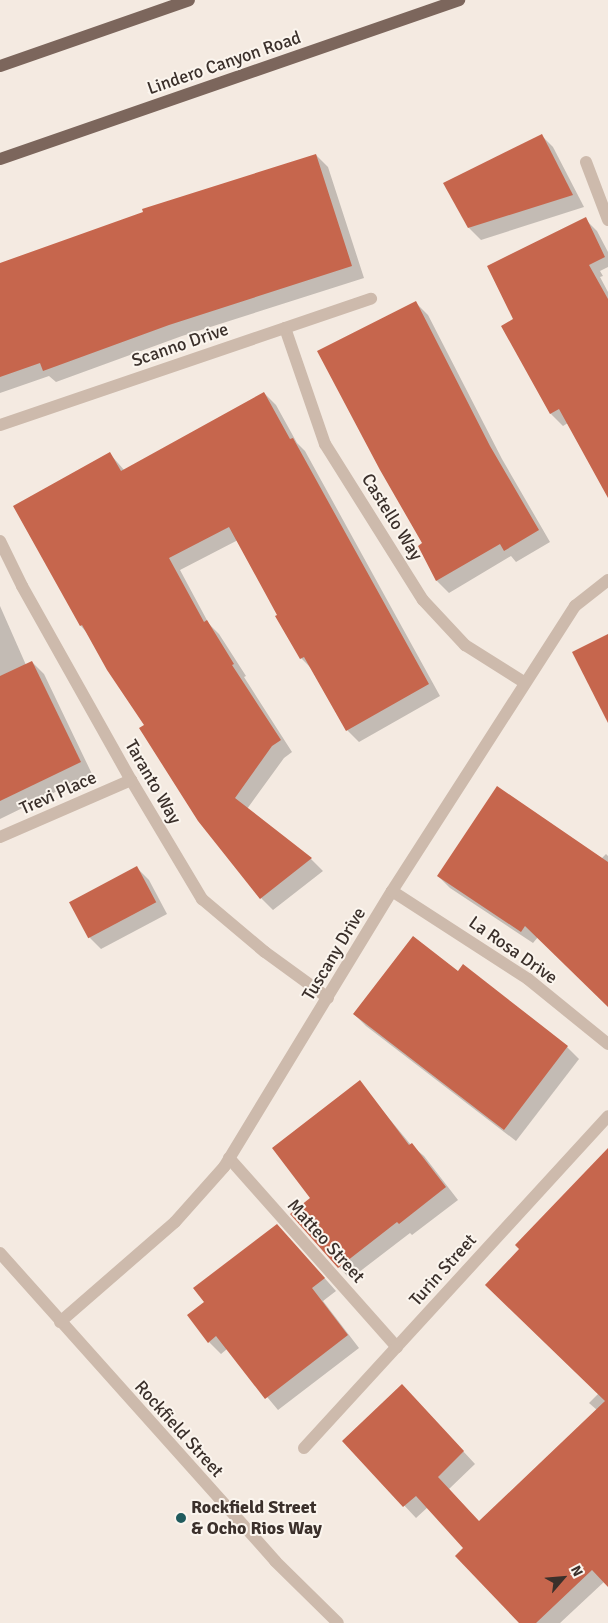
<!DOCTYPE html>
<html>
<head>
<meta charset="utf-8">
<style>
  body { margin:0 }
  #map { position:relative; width:608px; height:1623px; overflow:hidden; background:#f4eae1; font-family:Signika,sans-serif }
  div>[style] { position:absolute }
  .shadow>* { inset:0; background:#0003 }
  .building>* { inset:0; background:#c6664d; transform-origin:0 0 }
  .minor>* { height:12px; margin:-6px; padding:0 6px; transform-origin:6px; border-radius:6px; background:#cdbaac }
  .major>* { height:12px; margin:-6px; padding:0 6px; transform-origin:6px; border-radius:6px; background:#7c665c }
  .dots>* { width:14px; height:14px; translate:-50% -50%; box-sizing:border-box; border:2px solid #fbf5ee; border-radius:50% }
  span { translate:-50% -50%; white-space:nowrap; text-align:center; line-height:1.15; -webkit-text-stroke:4px #fbf5ee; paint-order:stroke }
  .street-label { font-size:18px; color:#3b302b }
  .poi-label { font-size:18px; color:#3b302b; font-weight:700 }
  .left { translate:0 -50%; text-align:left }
  .north { position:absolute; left:538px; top:1553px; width:50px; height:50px; -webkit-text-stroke:4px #fbf5ee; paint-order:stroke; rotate:63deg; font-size:14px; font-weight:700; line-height:20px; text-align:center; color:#3b302b }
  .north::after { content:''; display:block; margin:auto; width:18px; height:22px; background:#3b302b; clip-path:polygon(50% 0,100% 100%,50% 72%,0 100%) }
</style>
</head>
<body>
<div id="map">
  <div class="shadow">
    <i style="clip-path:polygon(541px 135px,553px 147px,584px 207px,481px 240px,469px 228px)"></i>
    <i style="clip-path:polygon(316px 155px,328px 167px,364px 278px,182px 336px,56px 382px,49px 376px,0 393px,0 264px)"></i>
    <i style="clip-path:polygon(585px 219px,597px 231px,608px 252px,608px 267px,600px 271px,603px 276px,600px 277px,608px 292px,608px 490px,568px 423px,563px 426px,551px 414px,503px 326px,515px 319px)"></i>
    <i style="clip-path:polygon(416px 303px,428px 315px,502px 459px,550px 542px,516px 562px,511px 556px,449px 593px,437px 581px,419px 546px,423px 544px)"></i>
    <i style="clip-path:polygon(264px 393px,276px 405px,297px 443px,305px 451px,440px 696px,359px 742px,347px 730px,312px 669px,301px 658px,238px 540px,180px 570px,209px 624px,219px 634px,246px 676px,244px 677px,292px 752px,284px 758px,247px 809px,311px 859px,323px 871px,273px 910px,261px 898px,146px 726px,87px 633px,81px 626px,15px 507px,110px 454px,125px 471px)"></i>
    <i style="clip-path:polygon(0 606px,26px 665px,32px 662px,44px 674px,92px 774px,0 819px)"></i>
    <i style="clip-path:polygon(606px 854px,608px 856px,608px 1005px,538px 937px,533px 943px,450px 888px,438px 876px,601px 859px)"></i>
    <i style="clip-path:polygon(137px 868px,149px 880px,167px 914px,101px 949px,89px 937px)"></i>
    <i style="clip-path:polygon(458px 972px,567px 1047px,579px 1059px,516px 1141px,366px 1026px,354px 1014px)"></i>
    <i style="clip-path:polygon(359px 1082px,411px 1145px,424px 1156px,458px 1200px,412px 1235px,410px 1233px,350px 1279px,339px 1267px,312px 1199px)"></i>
    <i style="clip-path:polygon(608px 1149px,608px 1584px,605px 1581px,560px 1623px,521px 1623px,465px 1548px,428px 1507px,416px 1518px,344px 1441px,414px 1398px,475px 1464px,449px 1489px,479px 1522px,597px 1410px,589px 1403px,599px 1393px,521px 1249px)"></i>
    <i style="clip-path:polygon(289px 1238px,336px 1291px,323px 1301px,359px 1348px,278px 1410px,227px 1349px,221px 1354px,209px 1342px)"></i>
  </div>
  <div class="building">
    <i style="clip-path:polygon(542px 134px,573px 195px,468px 228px,443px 183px)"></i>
    <i style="clip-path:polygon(316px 154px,352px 266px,169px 325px,43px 371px,40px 363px,0 377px,0 263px,143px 212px,142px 209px)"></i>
    <i style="clip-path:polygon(586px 217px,605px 257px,589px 265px,608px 299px,608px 498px,559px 409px,550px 414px,501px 326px,513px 319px,487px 266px)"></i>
    <i style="clip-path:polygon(416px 301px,490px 446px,539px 530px,504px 551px,500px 544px,436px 581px,418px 546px,422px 543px,380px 470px,317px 351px)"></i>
    <i style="clip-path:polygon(264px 392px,290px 439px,293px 438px,429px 684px,346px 731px,304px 657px,300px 659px,275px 616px,277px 615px,229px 527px,169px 558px,204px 622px,207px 620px,234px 664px,232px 665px,281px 740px,272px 746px,235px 798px,312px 858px,260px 899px,198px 821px,139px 728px,144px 725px,107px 670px,82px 625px,80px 626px,13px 506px,110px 452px,121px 471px)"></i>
    <i style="clip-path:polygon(608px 634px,608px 723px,572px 652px)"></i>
    <i style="clip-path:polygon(32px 661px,81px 762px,0 801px,0 676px)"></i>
    <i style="clip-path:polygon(497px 786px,608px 862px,608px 1007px,525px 926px,521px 932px,437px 876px)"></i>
    <i style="left:137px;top:866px;width:41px;height:77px;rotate:62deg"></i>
    <i style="clip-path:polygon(413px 936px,458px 971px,463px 964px,568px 1046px,504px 1130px,353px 1014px)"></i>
    <i style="clip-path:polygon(360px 1080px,409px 1145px,412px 1143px,446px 1187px,399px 1224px,397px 1222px,338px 1268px,290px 1214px,310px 1198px,272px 1148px)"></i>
    <i style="clip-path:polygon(608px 1148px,608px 1587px,592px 1570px,536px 1623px,519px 1623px,455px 1556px,463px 1548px,416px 1496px,403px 1507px,342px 1441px,402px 1384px,464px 1451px,438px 1477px,479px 1521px,605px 1401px,485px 1285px,519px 1249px,515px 1245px)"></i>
    <i style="clip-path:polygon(277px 1224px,325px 1278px,312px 1288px,348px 1335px,265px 1399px,216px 1336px,208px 1343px,187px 1315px,204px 1302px,193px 1288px)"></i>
  </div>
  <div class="minor">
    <i style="left:586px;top:162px;width:62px;rotate:69.2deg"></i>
    <i style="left:285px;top:328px;width:123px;rotate:71deg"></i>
    <i style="left:325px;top:444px;width:184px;rotate:57.9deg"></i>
    <i style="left:423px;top:600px;width:62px;rotate:47deg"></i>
    <i style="left:465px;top:645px;width:71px;rotate:32.3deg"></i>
    <i style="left:0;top:425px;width:392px;rotate:-18.8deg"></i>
    <i style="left:0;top:541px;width:50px;rotate:63.9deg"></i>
    <i style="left:22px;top:586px;width:223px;rotate:60.7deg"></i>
    <i style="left:131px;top:780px;width:139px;rotate:59.2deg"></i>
    <i style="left:202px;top:899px;width:82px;rotate:40.1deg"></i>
    <i style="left:265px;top:952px;width:78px;rotate:36.1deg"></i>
    <i style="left:0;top:837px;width:143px;rotate:-23.5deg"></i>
    <i style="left:392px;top:891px;width:162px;rotate:32.9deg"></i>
    <i style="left:528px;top:979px;width:103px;rotate:39.1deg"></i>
    <i style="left:229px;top:1158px;width:253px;rotate:48.4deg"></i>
    <i style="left:0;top:1253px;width:413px;rotate:48.2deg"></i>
    <i style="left:275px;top:1561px;width:88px;rotate:44.5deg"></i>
    <i style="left:60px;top:1322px;width:152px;rotate:-41deg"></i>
    <i style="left:175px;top:1222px;width:74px;rotate:-48.3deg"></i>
    <i style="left:224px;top:1167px;width:323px;rotate:-58.7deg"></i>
    <i style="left:392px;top:891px;width:339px;rotate:-57.3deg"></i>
    <i style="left:575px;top:606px;width:42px;rotate:-38.2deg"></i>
    <i style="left:304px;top:1448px;width:450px;rotate:-47.5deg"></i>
  </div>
  <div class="major">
    <i style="left:0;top:66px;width:200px;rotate:-19.2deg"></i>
    <i style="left:0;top:159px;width:486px;rotate:-19.1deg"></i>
  </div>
  <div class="dots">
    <i style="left:181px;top:1518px;background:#205b5d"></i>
  </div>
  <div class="street-label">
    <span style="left:224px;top:63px;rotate:-19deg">Lindero Canyon Road</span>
    <span style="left:180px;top:345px;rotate:-19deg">Scanno Drive</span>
    <span style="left:392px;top:517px;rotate:58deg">Castello Way</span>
    <span style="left:153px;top:782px;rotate:60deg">Taranto Way</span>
    <span style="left:58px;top:793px;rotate:-24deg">Trevi Place</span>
    <span style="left:513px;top:950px;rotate:35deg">La Rosa Drive</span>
    <span style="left:334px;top:954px;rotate:-59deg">Tuscany Drive</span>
    <span style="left:326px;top:1241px;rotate:48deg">Matteo Street</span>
    <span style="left:443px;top:1270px;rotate:-48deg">Turin Street</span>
    <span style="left:179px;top:1429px;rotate:48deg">Rockfield Street</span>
  </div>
  <div class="poi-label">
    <span class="left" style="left:191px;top:1518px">Rockfield Street<br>&amp; Ocho Rios Way</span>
  </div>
  <div class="north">N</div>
</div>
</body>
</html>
